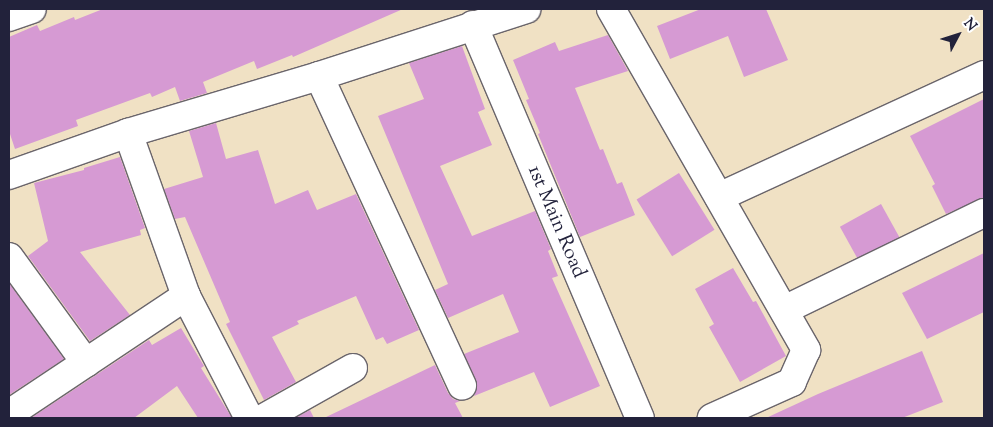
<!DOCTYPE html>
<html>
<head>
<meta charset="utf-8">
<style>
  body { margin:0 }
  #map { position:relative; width:993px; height:427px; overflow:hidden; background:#f0e1c4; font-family:"Sorts Mill Goudy",serif }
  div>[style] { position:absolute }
  .building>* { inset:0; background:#d69ad3; transform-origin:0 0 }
  .roads { filter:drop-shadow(1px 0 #6a656b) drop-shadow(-1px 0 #6a656b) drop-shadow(0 1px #6a656b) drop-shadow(0 -1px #6a656b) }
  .minor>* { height:28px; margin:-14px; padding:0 14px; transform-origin:14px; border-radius:14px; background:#fff }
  span { translate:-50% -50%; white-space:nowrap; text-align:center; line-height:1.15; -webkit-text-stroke:5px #fff; paint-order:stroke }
  .street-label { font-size:20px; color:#22223b }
  .frame { position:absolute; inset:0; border:10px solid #22223b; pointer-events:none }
  .north { position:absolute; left:933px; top:10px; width:50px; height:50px; -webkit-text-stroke:4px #fff; paint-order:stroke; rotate:50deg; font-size:14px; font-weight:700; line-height:20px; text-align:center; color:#22223b }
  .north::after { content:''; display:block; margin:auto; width:18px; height:22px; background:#22223b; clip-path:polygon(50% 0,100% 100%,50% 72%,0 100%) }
</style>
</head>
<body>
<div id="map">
  <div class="building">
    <i style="clip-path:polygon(103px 9px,403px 9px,293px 57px,292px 55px,257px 69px,254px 61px,203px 82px,207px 93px,180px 101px,175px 87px,152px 97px,150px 93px,76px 120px,78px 126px,15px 149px,9px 131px,9px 37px,37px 25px,40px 31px,74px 17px,75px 20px)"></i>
    <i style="clip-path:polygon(701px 9px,766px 9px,788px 60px,744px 77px,728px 36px,670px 59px,657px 26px)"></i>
    <i style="clip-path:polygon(608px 35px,628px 71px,575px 88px,600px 150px,603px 149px,617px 184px,622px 182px,635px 215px,580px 237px,538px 134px,540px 133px,526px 100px,529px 99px,513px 60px,555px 42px,559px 51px)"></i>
    <i style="clip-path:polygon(462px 46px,485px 109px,478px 112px,492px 145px,440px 166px,472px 236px,535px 211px,551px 249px,548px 251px,558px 276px,552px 278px,600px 386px,550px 407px,534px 372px,474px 396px,477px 388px,476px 380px,464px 354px,519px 332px,503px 294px,448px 318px,435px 290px,448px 284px,378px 116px,424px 99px,409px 63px)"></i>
    <i style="clip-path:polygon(984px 99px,984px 198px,946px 214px,932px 186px,935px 184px,910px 136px)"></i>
    <i style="clip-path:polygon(216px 123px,226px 159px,258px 150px,275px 204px,308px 190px,317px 210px,356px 194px,419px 330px,387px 344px,383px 337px,376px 340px,356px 296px,297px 321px,299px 324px,272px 337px,296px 382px,264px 400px,226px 324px,230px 322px,185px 217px,175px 219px,164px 189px,203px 177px,189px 131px)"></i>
    <i style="clip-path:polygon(120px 157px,145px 228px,140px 230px,141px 235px,80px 252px,130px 315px,90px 341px,28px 256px,48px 241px,34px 183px,84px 170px,84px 168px)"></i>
    <i style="left:679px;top:173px;width:67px;height:50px;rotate:58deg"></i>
    <i style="left:881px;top:204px;width:38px;height:47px;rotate:61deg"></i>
    <i style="clip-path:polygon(984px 253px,984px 312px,927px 339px,902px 293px)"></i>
    <i style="clip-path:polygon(733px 268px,753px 302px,756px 301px,786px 356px,740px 382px,709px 327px,714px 324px,695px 289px)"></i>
    <i style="clip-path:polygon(9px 283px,64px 359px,9px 395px)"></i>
    <i style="clip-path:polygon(181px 328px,204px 366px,201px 368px,232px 418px,198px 418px,177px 386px,134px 418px,31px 418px,149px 340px,152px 345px)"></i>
    <i style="clip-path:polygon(922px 351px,943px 402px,902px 418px,766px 418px,818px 394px)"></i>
    <i style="clip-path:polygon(435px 365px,448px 393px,453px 399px,460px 401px,455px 403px,463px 418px,324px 418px)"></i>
    <i style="clip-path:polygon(310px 410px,314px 418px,295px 418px)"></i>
  </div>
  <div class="roads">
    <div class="minor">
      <i style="left:611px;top:9px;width:393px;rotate:60.2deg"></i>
      <i style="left:806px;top:350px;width:35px;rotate:114deg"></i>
      <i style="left:792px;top:382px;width:88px;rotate:155.8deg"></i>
      <i style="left:9px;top:17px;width:24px;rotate:-19deg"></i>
      <i style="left:473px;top:25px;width:427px;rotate:67deg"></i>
      <i style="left:319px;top:76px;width:341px;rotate:65.2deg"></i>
      <i style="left:128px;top:133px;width:173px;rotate:70.4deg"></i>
      <i style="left:186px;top:296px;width:137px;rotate:62.7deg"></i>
      <i style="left:9px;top:175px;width:126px;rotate:-19.4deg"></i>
      <i style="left:128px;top:133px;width:199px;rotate:-16.6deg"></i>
      <i style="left:319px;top:76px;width:218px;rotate:-17.9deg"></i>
      <i style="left:719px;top:197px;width:292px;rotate:-24.7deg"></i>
      <i style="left:9px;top:257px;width:131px;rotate:54deg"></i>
      <i style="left:784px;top:310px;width:222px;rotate:-25.9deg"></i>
      <i style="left:9px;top:414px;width:213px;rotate:-33.7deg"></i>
      <i style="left:264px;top:418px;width:102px;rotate:-29.3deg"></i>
    </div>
  </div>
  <div class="street-label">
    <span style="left:556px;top:222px;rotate:67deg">1st Main Road</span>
  </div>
  <div class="frame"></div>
  <div class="north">N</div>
</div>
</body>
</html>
